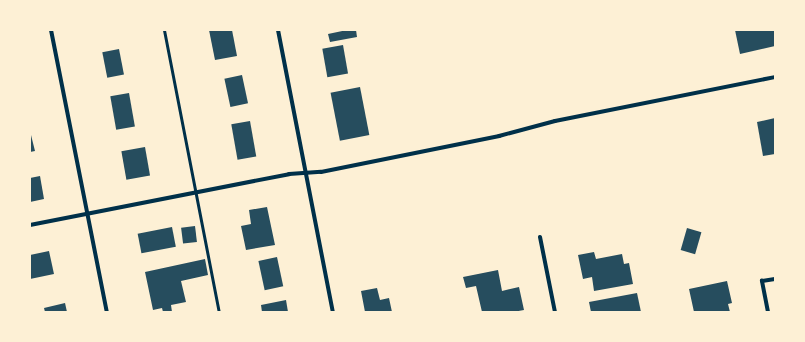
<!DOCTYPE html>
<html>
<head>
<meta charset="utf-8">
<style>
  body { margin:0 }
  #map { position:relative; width:805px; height:342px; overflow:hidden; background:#fdf0d5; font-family:Karla,sans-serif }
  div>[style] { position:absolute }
  .building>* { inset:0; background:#264d5e; transform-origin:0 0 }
  .service>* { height:3px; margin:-1.5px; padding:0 1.5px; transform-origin:1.5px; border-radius:1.5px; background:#003049 }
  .minor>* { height:4px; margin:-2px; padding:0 2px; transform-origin:2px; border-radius:2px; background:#003049 }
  span { translate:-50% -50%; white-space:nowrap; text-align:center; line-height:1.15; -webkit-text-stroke:3.5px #fdf0d5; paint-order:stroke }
  .frame { position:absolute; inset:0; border:31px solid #fdf0d5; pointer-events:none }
</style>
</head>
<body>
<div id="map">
  <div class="building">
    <i style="clip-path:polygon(209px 30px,232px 30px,237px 56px,215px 60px)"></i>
    <i style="clip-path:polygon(347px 30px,356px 30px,357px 37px,330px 42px,328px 34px)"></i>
    <i style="clip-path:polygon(735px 30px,775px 30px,775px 46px,740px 54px)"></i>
    <i style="left:343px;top:45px;width:29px;height:21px;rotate:80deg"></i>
    <i style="left:119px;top:49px;width:26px;height:17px;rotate:79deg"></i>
    <i style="left:242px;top:75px;width:29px;height:18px;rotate:78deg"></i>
    <i style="left:360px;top:87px;width:49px;height:30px;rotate:79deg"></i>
    <i style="left:129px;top:93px;width:34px;height:19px;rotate:80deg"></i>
    <i style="clip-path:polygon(775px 118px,775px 154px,763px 156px,757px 122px)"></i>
    <i style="left:250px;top:121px;width:36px;height:19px;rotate:80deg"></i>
    <i style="clip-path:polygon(30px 131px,35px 151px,30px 152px)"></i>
    <i style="left:145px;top:147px;width:29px;height:24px;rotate:80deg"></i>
    <i style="clip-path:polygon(40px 176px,44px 199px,30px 202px,30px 178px)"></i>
    <i style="clip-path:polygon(267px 207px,275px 245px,246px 250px,241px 226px,251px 224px,249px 210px)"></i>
    <i style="left:195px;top:226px;width:16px;height:14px;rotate:83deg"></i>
    <i style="left:172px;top:227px;width:20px;height:35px;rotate:79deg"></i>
    <i style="left:687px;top:228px;width:15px;height:23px;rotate:16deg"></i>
    <i style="clip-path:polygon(49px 251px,54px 274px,30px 279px,30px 255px)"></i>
    <i style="clip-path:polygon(594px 252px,596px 259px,622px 254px,624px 264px,629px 263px,633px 284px,594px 291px,592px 277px,583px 279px,578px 255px)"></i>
    <i style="left:277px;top:257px;width:30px;height:19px;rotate:78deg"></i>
    <i style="clip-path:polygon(205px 259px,208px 275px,181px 281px,186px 302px,171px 305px,172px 312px,163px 312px,162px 308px,153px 310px,145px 272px)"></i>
    <i style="clip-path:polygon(498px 270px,502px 291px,519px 287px,524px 310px,513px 312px,482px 312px,476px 286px,466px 288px,463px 277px)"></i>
    <i style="clip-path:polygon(727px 281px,732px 303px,728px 304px,730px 312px,694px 312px,689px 289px)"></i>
    <i style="clip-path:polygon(377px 288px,380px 300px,389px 298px,392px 312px,365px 312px,361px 291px)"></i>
    <i style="clip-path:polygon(637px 293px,641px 312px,591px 312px,589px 302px)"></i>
    <i style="clip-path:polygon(286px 300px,288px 312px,262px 312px,261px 305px)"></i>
    <i style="clip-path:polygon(65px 303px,67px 312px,45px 312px,44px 308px)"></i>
  </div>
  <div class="service">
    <i style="left:164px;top:30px;width:287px;rotate:79deg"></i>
  </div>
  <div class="minor">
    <i style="left:51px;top:30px;width:288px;rotate:78.8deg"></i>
    <i style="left:278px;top:30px;width:287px;rotate:79deg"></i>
    <i style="left:30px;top:225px;width:264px;rotate:-11.1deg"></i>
    <i style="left:289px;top:174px;width:32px;rotate:-4deg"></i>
    <i style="left:321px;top:172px;width:182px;rotate:-11.4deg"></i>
    <i style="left:499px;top:136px;width:58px;rotate:-15deg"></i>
    <i style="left:555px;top:121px;width:224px;rotate:-11.3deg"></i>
    <i style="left:540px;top:237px;width:76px;rotate:78.7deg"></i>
    <i style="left:768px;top:312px;width:32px;rotate:-101deg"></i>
    <i style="left:762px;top:281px;width:13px;rotate:-9deg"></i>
  </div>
  <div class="frame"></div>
</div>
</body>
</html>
